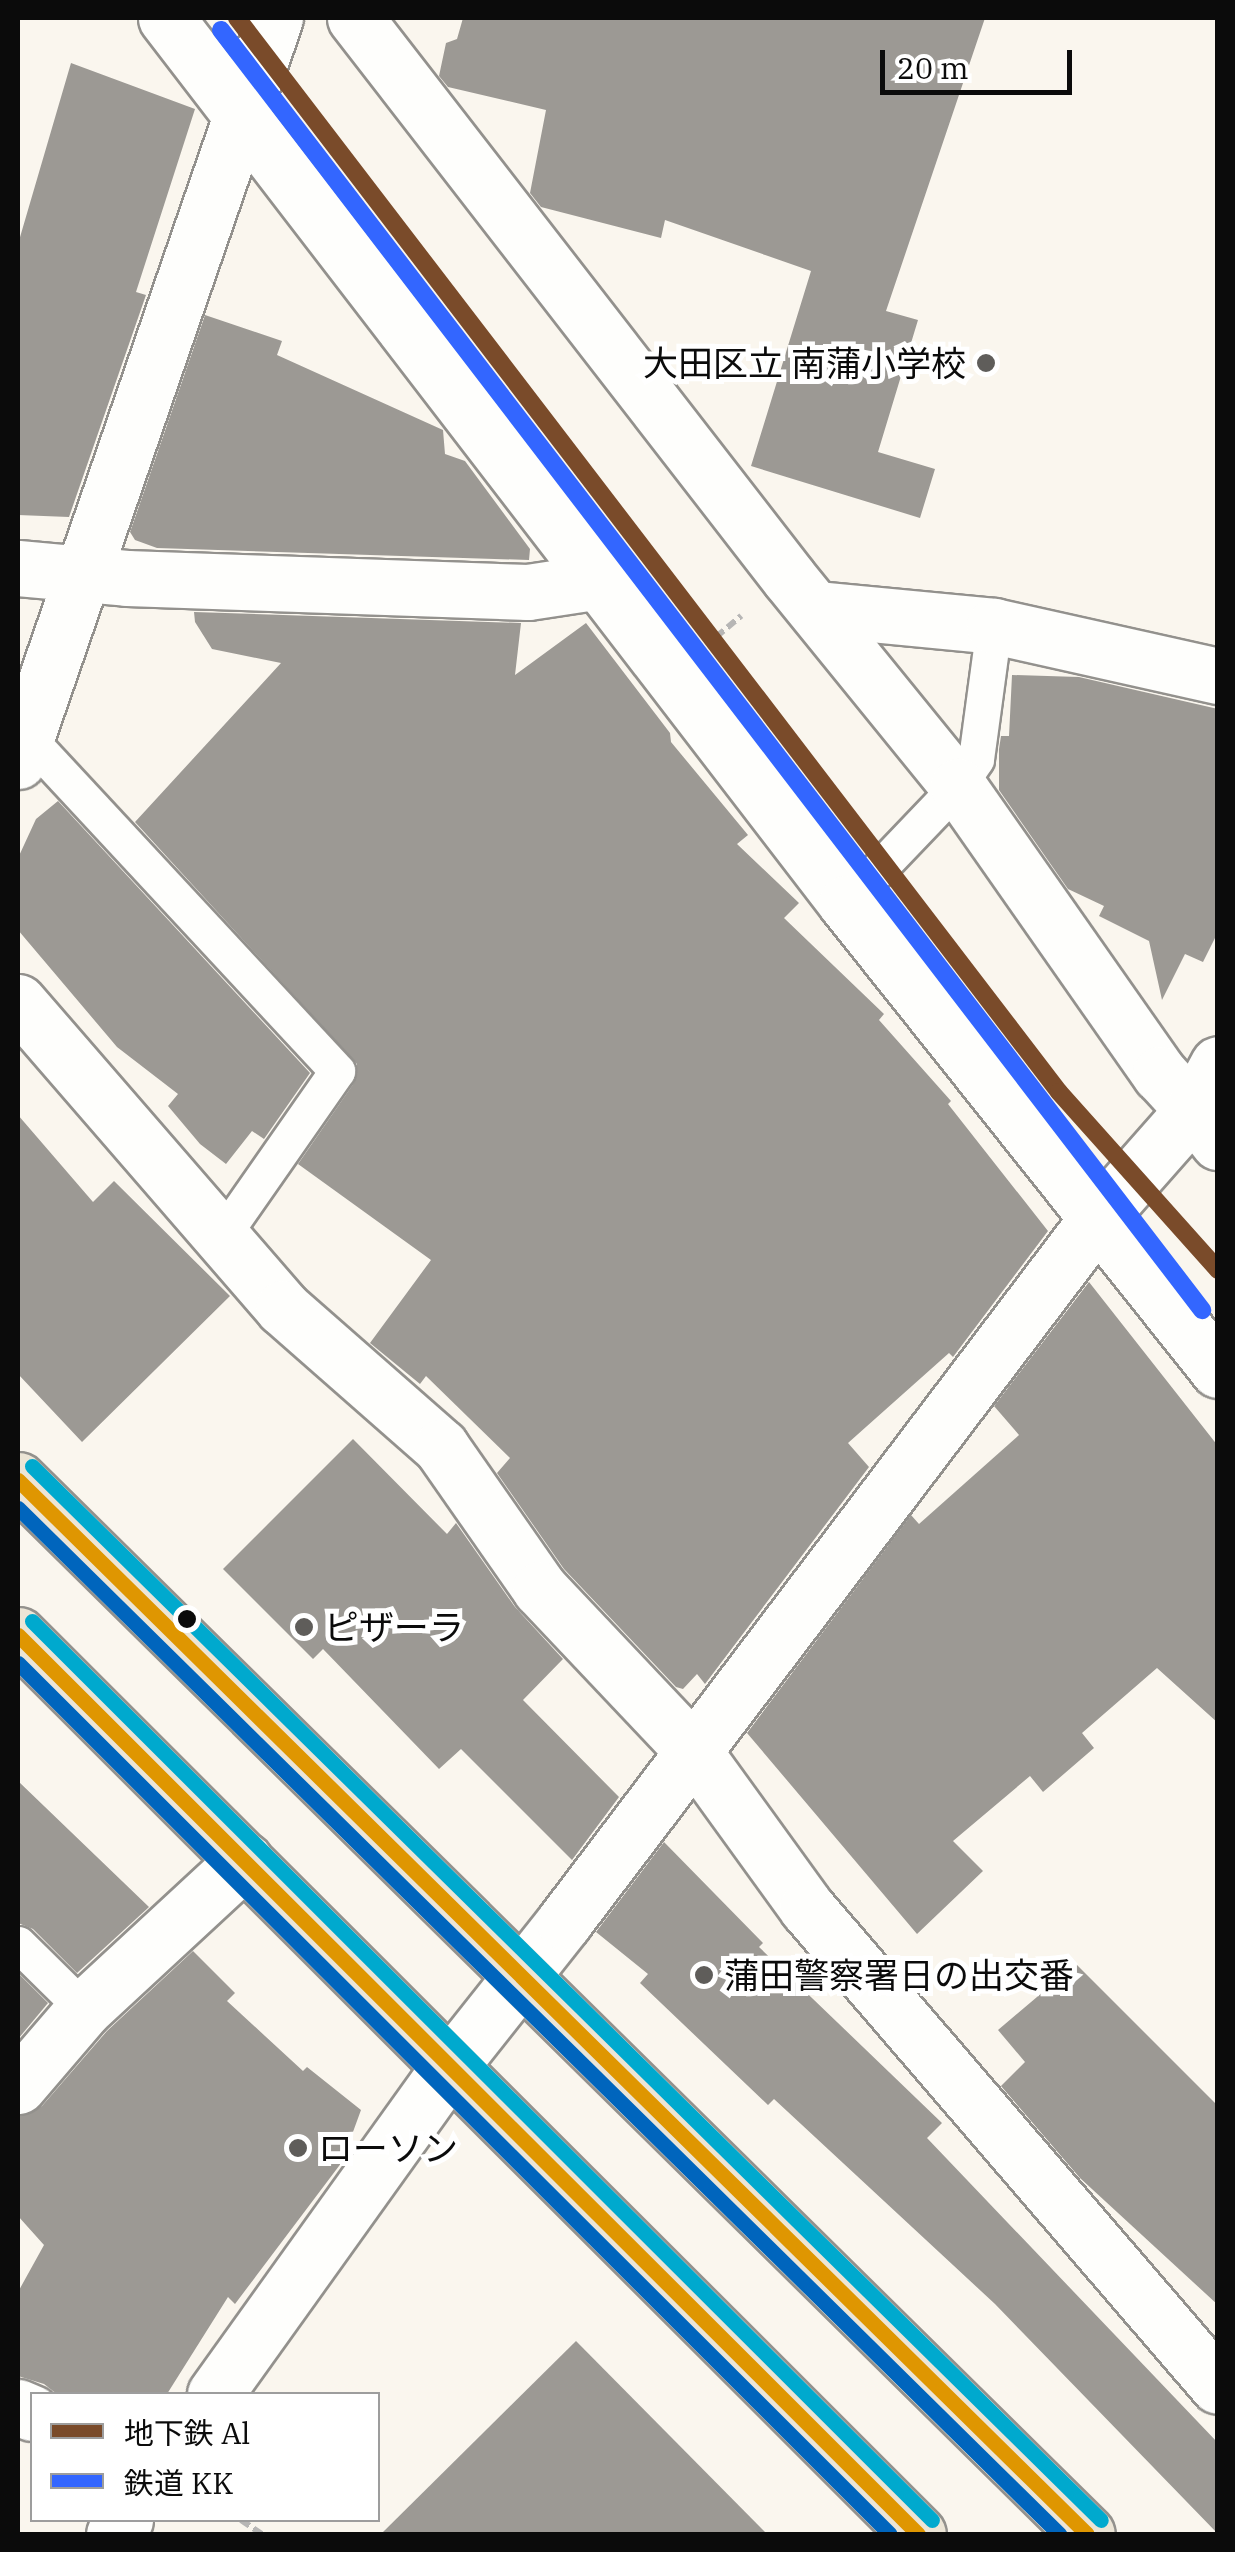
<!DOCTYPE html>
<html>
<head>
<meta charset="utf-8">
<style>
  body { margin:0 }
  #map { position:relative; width:1235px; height:2552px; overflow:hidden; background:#faf6ee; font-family:"IBM Plex Serif","Noto Sans JP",serif }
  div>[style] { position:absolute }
  .building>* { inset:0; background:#9c9994 }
  .path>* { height:6px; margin-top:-3px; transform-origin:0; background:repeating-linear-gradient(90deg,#b7b6b5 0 10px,transparent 0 15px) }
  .roads { filter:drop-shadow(2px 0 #93918d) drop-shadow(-2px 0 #93918d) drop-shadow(0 2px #93918d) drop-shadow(0 -2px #93918d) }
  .service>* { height:35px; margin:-17.5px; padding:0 17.5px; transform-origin:17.5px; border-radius:17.5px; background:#fefefc }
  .minor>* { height:55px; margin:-27.5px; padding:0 27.5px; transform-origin:27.5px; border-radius:27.5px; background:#fefefc }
  .tertiary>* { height:55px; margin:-27.5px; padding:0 27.5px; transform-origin:27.5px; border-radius:27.5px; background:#fefefc }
  .primary>* { height:55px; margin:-27.5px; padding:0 27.5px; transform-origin:27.5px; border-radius:27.5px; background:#ece5d6 }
  .bus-1>* { height:15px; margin:-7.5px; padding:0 7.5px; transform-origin:7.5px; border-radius:7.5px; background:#df9601 }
  .bus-2>* { height:15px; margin:-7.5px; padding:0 7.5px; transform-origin:7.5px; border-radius:7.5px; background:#0065bd }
  .bus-3>* { height:15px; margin:-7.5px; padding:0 7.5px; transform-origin:7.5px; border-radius:7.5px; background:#00a9ce }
  .rail-1>* { height:18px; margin:-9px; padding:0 9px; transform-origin:9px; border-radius:9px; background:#36f }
  .metro-1>* { height:18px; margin:-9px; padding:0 9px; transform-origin:9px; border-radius:9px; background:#7a4b2a }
  .dots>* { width:28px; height:28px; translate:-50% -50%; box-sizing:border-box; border:5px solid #fff; border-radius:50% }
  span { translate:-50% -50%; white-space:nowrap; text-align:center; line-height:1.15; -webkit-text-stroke:10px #fff; paint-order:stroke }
  .poi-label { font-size:35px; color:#0b0b0b }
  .right { translate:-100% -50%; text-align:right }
  .left { translate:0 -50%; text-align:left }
  .frame { position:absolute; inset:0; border:20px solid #0b0b0b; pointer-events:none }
  .legend { position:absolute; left:30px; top:2392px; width:350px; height:130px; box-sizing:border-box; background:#fff; border:2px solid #9d9d9d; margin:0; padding:12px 18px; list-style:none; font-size:30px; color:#0b0b0b }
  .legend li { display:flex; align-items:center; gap:20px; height:50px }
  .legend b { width:50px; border:2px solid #9d9d9d }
  .scale { position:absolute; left:880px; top:50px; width:192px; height:45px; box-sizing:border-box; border:5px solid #0b0b0b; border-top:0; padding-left:12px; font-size:30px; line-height:35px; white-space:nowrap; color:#0b0b0b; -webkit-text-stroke:8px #fff; paint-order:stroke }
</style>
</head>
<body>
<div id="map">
  <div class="building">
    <i style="clip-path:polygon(463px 18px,985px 18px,886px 311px,918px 320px,878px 452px,935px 469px,920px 518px,751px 466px,811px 271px,665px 220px,661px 238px,541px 207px,530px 193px,546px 110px,448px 87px,439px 76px,446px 43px,457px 39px)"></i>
    <i style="clip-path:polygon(71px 63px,195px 109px,136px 292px,146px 295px,69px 517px,18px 515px,18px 244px)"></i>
    <i style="clip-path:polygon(205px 315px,282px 341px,277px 355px,443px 430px,445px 454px,465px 461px,530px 549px,529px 560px,157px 548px,135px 540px,130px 532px)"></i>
    <i style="clip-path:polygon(194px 612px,521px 623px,515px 675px,586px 623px,670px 733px,671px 742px,748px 835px,737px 844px,799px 903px,784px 918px,884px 1014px,879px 1020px,951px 1101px,948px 1104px,1048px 1231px,953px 1357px,949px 1353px,848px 1443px,869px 1467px,705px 1684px,697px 1674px,683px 1689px,676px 1687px,564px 1569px,497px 1473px,510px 1458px,426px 1376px,420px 1384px,370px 1343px,431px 1260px,298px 1164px,354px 1083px,357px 1064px,135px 822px,281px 663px,212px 649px,195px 622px)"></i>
    <i style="clip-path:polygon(1012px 675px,1079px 677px,1218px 709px,1218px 932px,1203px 962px,1185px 954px,1162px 1000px,1149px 941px,1099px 916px,1104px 906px,1068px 889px,999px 790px,999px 749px,1001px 736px,1009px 736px)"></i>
    <i style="clip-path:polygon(58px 801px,310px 1073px,264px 1139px,252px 1131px,226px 1164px,200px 1144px,168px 1106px,178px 1094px,117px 1047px,18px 930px,18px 858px,36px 819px)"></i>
    <i style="clip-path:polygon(18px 1115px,93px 1202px,114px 1181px,230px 1296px,82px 1442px,18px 1374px)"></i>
    <i style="clip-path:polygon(1089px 1282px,1218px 1446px,1218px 1723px,1157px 1668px,1082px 1733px,1094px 1748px,1043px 1792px,1030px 1776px,953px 1841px,983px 1871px,917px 1934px,747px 1733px,911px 1515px,919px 1524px,1019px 1435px,994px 1406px)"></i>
    <i style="clip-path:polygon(353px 1439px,447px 1534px,456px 1523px,515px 1607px,563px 1659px,523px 1700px,619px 1797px,572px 1860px,461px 1749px,439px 1769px,323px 1649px,313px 1659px,223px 1569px)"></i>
    <i style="clip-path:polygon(18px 1781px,149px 1907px,77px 1973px,33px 1929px,18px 1923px)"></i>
    <i style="clip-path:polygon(664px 1842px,763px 1943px,759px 1947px,942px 2123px,927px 2138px,1218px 2443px,1218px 2534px,995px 2304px,774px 2099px,768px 2105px,640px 1983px,648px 1974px,596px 1932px)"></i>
    <i style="clip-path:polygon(193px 1951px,235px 1993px,227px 2001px,303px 2071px,307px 2067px,361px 2110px,342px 2162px,235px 2304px,228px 2297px,167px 2394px,57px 2394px,44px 2384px,18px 2376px,18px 2292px,44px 2245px,18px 2216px,18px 2116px,42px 2106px,107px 2031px)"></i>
    <i style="clip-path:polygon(1076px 1964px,1218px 2106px,1218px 2305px,1080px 2178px,1001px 2086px,1025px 2062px,998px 2030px)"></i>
    <i style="clip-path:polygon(18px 1973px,48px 2003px,18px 2039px)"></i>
    <i style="clip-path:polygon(576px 2341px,767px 2534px,381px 2534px)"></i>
  </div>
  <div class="path">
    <i style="left:716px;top:637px;width:33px;rotate:-40deg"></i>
    <i style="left:241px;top:2520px;width:25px;rotate:34deg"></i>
  </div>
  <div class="roads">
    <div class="service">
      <i style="left:26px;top:736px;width:457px;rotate:47.1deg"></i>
      <i style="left:337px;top:1071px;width:203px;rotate:124.9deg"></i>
      <i style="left:846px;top:903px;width:162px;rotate:-46.3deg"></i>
      <i style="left:958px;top:786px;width:32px;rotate:-56deg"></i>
      <i style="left:976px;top:759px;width:134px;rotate:-82.3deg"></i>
      <i style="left:18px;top:1944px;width:93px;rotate:44.6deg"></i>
    </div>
    <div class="minor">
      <i style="left:166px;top:18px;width:1116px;rotate:52.46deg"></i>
      <i style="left:846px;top:903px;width:597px;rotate:51.46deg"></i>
      <i style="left:355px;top:18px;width:708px;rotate:52.22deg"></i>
      <i style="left:789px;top:578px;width:268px;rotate:50.9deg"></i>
      <i style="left:958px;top:786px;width:352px;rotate:55deg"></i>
      <i style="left:1160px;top:1074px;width:49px;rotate:47.5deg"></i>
      <i style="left:18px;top:568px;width:109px;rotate:5.2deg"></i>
      <i style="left:127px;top:578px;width:401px;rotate:2deg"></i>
      <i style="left:528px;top:592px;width:73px;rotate:-8.7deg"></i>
      <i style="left:818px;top:609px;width:177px;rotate:5.5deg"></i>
      <i style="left:994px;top:626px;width:230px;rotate:12.6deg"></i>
      <i style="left:18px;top:761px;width:786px;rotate:-70.92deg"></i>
      <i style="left:18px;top:1002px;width:405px;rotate:49.1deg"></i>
      <i style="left:283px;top:1308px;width:210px;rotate:41.3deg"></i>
      <i style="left:441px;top:1447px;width:173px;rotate:55.1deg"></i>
      <i style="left:540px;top:1589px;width:224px;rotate:46.6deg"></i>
      <i style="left:694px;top:1752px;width:193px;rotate:54.1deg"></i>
      <i style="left:807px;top:1908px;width:630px;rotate:49.31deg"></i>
      <i style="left:18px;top:2086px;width:101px;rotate:-49.4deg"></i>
      <i style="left:84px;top:2009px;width:219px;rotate:-42.8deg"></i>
      <i style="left:215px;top:2394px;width:403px;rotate:-54.4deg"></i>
      <i style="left:450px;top:2066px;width:184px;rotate:-51.6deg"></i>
      <i style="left:564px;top:1922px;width:881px;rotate:-52.84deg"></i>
      <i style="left:1096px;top:1220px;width:147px;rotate:-48.6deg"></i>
      <i style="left:1193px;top:1110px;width:52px;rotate:-61.5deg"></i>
      <i style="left:18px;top:2407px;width:15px;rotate:23deg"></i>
      <i style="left:114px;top:2534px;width:18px;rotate:-52deg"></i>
    </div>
    <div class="tertiary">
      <i style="left:1193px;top:1110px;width:41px;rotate:52deg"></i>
    </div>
    <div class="primary">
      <i style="left:18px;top:1480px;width:1501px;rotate:44.6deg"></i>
      <i style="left:18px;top:1635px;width:1272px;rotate:44.97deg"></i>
    </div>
  </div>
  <div class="bus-1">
    <i style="left:18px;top:1480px;width:1501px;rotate:44.6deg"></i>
    <i style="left:18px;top:1635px;width:1272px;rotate:44.97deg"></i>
  </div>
  <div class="bus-2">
    <i style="left:18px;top:1508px;width:1462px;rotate:44.58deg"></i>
    <i style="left:18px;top:1663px;width:1232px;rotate:44.97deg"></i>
  </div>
  <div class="bus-3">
    <i style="left:32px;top:1466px;width:1501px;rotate:44.6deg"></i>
    <i style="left:32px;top:1621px;width:1272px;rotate:44.97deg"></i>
  </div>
  <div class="rail-1">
    <i style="left:221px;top:30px;width:1613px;rotate:52.53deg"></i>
  </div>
  <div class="metro-1">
    <i style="left:237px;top:18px;width:1352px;rotate:52.57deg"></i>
    <i style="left:1059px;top:1092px;width:239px;rotate:48.2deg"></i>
  </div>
  <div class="dots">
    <i style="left:986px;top:363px;background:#5f5d5a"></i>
    <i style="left:187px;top:1619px;background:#0b0b0b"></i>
    <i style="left:304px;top:1627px;background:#5f5d5a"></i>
    <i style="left:704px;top:1975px;background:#5f5d5a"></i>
    <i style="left:298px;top:2148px;background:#5f5d5a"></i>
  </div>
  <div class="poi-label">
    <span class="right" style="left:966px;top:363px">大田区立 南蒲小学校</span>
    <span class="left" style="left:324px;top:1627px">ピザーラ</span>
    <span class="left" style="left:724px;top:1975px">蒲田警察署日の出交番</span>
    <span class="left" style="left:318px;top:2148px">ローソン</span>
  </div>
  <div class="frame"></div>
  <ul class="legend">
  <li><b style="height:12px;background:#7a4b2a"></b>地下鉄 Al</li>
  <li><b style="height:12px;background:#36f"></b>鉄道 KK</li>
  </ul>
  <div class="scale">20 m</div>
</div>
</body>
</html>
